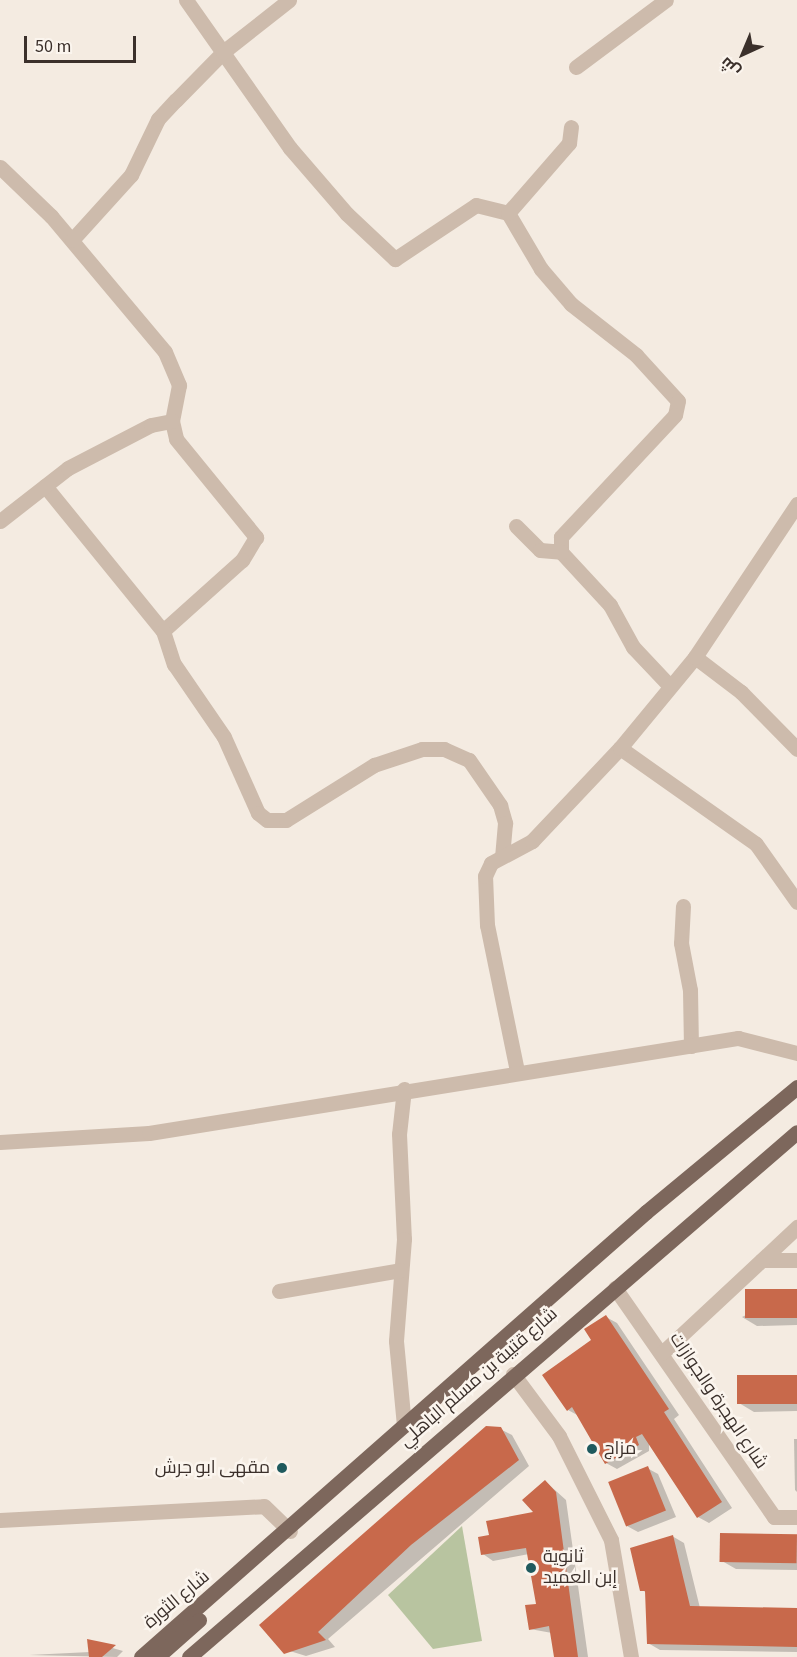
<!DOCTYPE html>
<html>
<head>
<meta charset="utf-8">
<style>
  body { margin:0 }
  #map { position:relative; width:797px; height:1657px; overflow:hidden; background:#f4ebe1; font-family:"Source Sans 3",Cairo,sans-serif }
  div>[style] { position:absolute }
  .green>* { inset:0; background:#b8c4a0 }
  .shadow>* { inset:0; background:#0003 }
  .building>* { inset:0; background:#c8694b; transform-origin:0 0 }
  .minor>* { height:15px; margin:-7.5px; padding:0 7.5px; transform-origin:7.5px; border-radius:7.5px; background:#cdbbac }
  .major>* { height:15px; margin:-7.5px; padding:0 7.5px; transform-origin:7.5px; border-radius:7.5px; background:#7d675c }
  .dots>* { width:16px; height:16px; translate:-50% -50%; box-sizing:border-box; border:3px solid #fbf5ee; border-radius:50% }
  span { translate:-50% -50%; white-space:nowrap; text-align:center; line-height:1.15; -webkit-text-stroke:5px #fbf5ee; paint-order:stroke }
  .street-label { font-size:18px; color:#3b302b }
  .poi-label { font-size:18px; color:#3b302b }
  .left { translate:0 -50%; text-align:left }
  .right { translate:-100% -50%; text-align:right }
  .north { position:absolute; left:713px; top:24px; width:60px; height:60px; -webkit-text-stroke:4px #fbf5ee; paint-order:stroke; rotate:224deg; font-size:16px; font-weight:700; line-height:24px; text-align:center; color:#3b302b }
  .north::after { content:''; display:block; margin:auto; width:21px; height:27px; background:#3b302b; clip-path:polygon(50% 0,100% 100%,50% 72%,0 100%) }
  .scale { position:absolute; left:24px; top:36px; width:112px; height:27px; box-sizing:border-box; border:3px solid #3b302b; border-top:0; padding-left:8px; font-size:18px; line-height:21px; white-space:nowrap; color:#3b302b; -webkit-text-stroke:4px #fbf5ee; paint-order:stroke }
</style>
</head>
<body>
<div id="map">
  <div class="green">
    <i style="clip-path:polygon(462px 1526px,482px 1641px,433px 1649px,388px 1595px)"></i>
  </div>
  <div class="shadow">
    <i style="clip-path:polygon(797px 1290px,797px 1325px,757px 1326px,742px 1317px)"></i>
    <i style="clip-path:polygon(606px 1317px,617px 1323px,679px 1415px,674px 1419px,732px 1508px,709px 1523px,698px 1517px,649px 1441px,649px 1451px,617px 1469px,606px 1463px,579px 1416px,568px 1410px)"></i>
    <i style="clip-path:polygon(797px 1376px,797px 1411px,754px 1412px,739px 1403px)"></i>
    <i style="clip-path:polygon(500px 1429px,512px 1435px,529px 1466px,328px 1639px,335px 1647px,306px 1656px,280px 1648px)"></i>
    <i style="clip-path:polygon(794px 1439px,797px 1439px,797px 1492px,795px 1490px)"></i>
    <i style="clip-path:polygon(647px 1468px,658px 1474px,676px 1517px,638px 1532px,627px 1526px)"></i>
    <i style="clip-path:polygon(546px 1482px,566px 1500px,588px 1657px,555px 1657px,552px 1633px,530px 1629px,537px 1605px,529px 1554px,493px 1561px,483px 1554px,491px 1536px,535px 1513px)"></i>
    <i style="clip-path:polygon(797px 1535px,797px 1570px,736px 1569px,722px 1561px)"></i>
    <i style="clip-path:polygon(672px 1536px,684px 1543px,700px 1608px,797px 1610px,797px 1652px,660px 1650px,648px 1643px,647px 1593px,642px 1590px)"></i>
    <i style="clip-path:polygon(88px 1641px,123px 1651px,117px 1657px,29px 1655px,90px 1652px)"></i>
  </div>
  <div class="building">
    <i style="left:745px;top:1289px;width:52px;height:29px"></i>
    <i style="clip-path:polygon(606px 1315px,669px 1409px,664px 1412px,722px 1502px,697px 1518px,642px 1434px,636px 1437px,639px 1445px,605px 1464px,572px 1407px,567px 1411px,542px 1375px,591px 1340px,584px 1329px)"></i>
    <i style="left:737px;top:1375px;width:60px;height:29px"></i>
    <i style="clip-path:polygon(486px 1426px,501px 1427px,519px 1460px,411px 1545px,318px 1632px,326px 1640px,284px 1654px,259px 1625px)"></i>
    <i style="left:648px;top:1466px;width:48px;height:43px;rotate:68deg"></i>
    <i style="clip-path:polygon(545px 1480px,556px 1492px,578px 1657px,554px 1657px,549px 1626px,529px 1630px,525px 1605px,536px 1604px,526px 1548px,481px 1555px,478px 1537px,489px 1535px,486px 1521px,533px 1512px,522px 1500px)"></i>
    <i style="left:720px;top:1533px;width:77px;height:29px;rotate:1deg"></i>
    <i style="clip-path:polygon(673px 1535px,690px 1606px,797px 1608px,797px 1647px,647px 1644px,645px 1591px,640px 1591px,630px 1548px)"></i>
    <i style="clip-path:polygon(87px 1639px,116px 1645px,102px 1657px,89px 1657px)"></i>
  </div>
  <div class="minor">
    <i style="left:186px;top:0;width:181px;rotate:54.9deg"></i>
    <i style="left:290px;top:148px;width:87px;rotate:49.2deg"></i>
    <i style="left:347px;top:214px;width:66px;rotate:43.2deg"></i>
    <i style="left:395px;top:259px;width:97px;rotate:-33.7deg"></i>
    <i style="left:476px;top:205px;width:33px;rotate:14deg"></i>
    <i style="left:576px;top:67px;width:112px;rotate:-36.7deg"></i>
    <i style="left:0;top:167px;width:71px;rotate:43.9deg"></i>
    <i style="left:51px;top:216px;width:177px;rotate:50deg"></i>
    <i style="left:165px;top:352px;width:36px;rotate:67deg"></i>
    <i style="left:179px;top:385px;width:37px;rotate:101deg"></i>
    <i style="left:172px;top:421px;width:18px;rotate:77deg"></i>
    <i style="left:176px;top:439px;width:127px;rotate:50.8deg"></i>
    <i style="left:256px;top:537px;width:27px;rotate:121deg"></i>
    <i style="left:242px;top:560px;width:106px;rotate:138.1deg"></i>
    <i style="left:508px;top:213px;width:65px;rotate:59.5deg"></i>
    <i style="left:541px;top:269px;width:46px;rotate:49.4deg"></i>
    <i style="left:571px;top:304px;width:83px;rotate:38.1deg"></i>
    <i style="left:636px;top:355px;width:62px;rotate:47.6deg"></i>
    <i style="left:678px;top:401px;width:14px;rotate:102deg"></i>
    <i style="left:675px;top:415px;width:167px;rotate:133.1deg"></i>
    <i style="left:561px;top:537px;width:15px;rotate:90deg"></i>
    <i style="left:561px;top:552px;width:72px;rotate:47.2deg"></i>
    <i style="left:610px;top:605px;width:48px;rotate:61.3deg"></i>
    <i style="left:633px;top:647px;width:51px;rotate:46.6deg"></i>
    <i style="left:508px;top:213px;width:93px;rotate:-48.9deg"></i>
    <i style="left:569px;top:143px;width:16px;rotate:-83deg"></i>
    <i style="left:72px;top:240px;width:88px;rotate:-47.8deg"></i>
    <i style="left:131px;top:175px;width:62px;rotate:-64.3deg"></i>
    <i style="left:158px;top:119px;width:26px;rotate:-47deg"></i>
    <i style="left:176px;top:100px;width:67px;rotate:-45.6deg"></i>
    <i style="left:223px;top:52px;width:84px;rotate:-38.2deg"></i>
    <i style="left:45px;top:486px;width:187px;rotate:50.9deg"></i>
    <i style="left:163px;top:631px;width:35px;rotate:72deg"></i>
    <i style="left:174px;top:664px;width:88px;rotate:55.6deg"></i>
    <i style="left:224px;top:737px;width:83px;rotate:65.9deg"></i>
    <i style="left:258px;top:813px;width:11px;rotate:38deg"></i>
    <i style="left:267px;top:820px;width:19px"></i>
    <i style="left:286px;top:820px;width:104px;rotate:-32deg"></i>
    <i style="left:374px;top:765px;width:51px;rotate:-18.4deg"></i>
    <i style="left:422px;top:749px;width:22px"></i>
    <i style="left:444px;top:749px;width:27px;rotate:24deg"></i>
    <i style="left:469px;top:760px;width:55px;rotate:55.4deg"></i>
    <i style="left:500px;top:805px;width:19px;rotate:74deg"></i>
    <i style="left:505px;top:823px;width:32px;rotate:95deg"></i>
    <i style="left:0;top:521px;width:86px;rotate:-37.9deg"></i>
    <i style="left:68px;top:468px;width:93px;rotate:-27.4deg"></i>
    <i style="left:151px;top:425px;width:21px;rotate:-11deg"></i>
    <i style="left:516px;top:526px;width:34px;rotate:45deg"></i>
    <i style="left:540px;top:550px;width:21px;rotate:5deg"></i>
    <i style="left:695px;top:657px;width:58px;rotate:37.3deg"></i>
    <i style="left:741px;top:692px;width:80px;rotate:45.5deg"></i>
    <i style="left:620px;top:748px;width:166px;rotate:35.2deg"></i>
    <i style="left:756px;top:844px;width:71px;rotate:54.7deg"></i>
    <i style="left:683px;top:906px;width:37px;rotate:93deg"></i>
    <i style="left:681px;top:943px;width:48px;rotate:79.2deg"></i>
    <i style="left:690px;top:990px;width:56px;rotate:89deg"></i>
    <i style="left:517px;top:1071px;width:149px;rotate:-101.6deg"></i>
    <i style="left:487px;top:925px;width:49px;rotate:-92.3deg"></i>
    <i style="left:485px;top:876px;width:14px;rotate:-65deg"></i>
    <i style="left:491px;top:863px;width:47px;rotate:-28.2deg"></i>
    <i style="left:532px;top:841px;width:128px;rotate:-46.6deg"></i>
    <i style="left:620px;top:748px;width:118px;rotate:-50.5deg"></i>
    <i style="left:695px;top:657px;width:184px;rotate:-56.3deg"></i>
    <i style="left:404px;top:1089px;width:45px;rotate:96.3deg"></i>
    <i style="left:399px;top:1134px;width:105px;rotate:87.3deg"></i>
    <i style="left:404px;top:1239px;width:102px;rotate:94.5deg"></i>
    <i style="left:396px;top:1341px;width:85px;rotate:84.6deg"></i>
    <i style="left:0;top:1142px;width:149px;rotate:-3.5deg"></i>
    <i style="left:149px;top:1133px;width:597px;rotate:-9.16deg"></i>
    <i style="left:738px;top:1038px;width:61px;rotate:14.3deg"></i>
    <i style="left:762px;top:1260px;width:35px"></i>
    <i style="left:615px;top:1288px;width:279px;rotate:55.2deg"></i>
    <i style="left:774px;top:1517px;width:23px"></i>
    <i style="left:279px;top:1291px;width:123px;rotate:-9.8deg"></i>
    <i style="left:662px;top:1353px;width:185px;rotate:-43deg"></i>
    <i style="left:513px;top:1374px;width:77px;rotate:53.4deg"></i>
    <i style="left:559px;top:1436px;width:116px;rotate:63.4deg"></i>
    <i style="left:611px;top:1540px;width:119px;rotate:80.3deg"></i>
    <i style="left:0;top:1520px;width:264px;rotate:-3deg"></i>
    <i style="left:264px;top:1506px;width:36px;rotate:44deg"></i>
  </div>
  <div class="major">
    <i style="left:141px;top:1657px;width:673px;rotate:-41.39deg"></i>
    <i style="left:646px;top:1212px;width:196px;rotate:-39.6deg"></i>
    <i style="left:157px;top:1657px;width:56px;rotate:-41.4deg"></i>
    <i style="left:189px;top:1657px;width:803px;rotate:-40.81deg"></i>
  </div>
  <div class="dots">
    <i style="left:592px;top:1449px;background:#1f5a5e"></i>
    <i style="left:282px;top:1468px;background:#1f5a5e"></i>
    <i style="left:531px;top:1568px;background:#1f5a5e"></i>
  </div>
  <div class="street-label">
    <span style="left:479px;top:1378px;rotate:-41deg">شارع قتيبة بن مسلم الباهلي</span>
    <span style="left:718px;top:1401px;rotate:56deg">شارع الهجرة والجوازات</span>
    <span style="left:177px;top:1600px;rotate:-40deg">شارع الثورة</span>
  </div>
  <div class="poi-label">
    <span class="left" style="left:604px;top:1449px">مزاج</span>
    <span class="right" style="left:270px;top:1468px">مقهى ابو جرش</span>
    <span class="left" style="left:543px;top:1568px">ثانوية<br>إبن العميد</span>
  </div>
  <div class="north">ش</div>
  <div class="scale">50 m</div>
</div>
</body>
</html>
